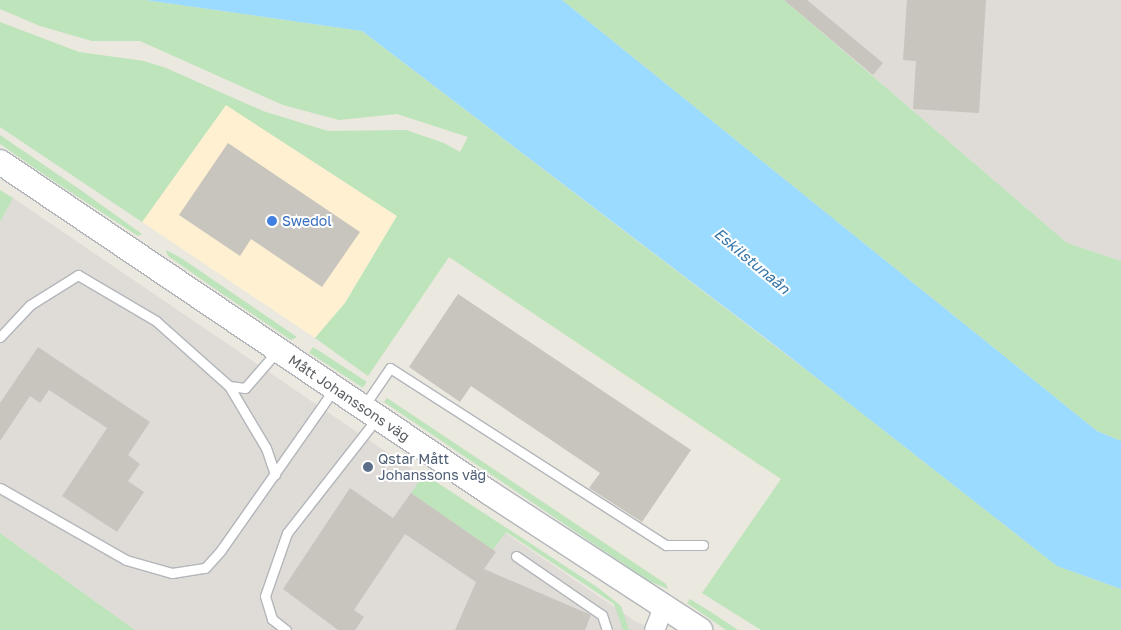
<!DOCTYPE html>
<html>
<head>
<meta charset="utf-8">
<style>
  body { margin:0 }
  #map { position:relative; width:1121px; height:630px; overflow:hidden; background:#ebe8df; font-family:"Golos Text",sans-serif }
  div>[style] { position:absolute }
  .commercial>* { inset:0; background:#fef0d1 }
  .industrial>* { inset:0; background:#dfdbd7 }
  .green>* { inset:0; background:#bde4ba; transform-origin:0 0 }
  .water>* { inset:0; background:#9bdbff }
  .building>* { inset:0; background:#c8c4be }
  .roads { filter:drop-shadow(1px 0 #b2b6ba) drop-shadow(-1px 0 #b2b6ba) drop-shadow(0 1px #b2b6ba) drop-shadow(0 -1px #b2b6ba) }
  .service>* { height:9px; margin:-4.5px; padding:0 4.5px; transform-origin:4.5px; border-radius:4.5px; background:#fff }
  .minor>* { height:19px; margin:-9.5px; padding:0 9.5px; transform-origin:9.5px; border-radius:9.5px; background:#fff }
  .tertiary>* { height:24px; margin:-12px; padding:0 12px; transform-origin:12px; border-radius:12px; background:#fff }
  .dots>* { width:14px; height:14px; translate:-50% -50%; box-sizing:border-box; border:2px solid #fff; border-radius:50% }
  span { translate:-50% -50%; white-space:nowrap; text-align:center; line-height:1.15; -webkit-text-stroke:4px #fff; paint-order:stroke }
  .shop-label { font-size:14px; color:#366cbe }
  .left { translate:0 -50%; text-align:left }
  .street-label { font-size:14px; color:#585c60 }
  .service-label { font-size:14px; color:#4e5e75 }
  .water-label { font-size:15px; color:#3776a7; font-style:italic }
</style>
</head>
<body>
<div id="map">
  <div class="commercial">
    <i style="clip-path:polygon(226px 105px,397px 216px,345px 303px,315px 338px,142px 222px)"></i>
  </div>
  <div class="industrial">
    <i style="clip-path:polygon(784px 0,1121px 0,1121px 261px,1067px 243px)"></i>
    <i style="clip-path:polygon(13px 198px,635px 621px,654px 630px,135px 630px,0 533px,0 222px)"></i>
  </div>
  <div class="green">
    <i style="clip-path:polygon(0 0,145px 0,362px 31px,822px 382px,1057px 566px,1121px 589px,1121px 630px,761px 630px,702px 593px,781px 479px,449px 257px,368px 376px,315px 338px,345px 303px,397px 216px,226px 105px,142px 222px,0 127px,0 22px,79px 52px,144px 61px,166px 68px,263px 111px,328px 131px,406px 130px,444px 143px,460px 152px,468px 137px,397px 114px,339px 120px,283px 105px,140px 41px,92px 41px,40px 26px,0 9px)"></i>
    <i style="clip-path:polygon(562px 0,784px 0,1067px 243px,1121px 261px,1121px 441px,1097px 431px)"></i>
    <i style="clip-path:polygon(0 135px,82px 191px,142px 234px,138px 236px,46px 176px,0 144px)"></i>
    <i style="clip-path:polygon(0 190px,13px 198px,0 222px)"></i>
    <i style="clip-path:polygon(166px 250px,181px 258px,297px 337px,291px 340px,221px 293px,168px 256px)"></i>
    <i style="left:313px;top:347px;width:64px;height:7px;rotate:33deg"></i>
    <i style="clip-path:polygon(387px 398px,666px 584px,668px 589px,649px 581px,601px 549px,384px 402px)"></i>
    <i style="clip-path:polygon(424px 474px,597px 587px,621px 606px,629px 630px,623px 630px,614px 604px,506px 532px,493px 550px,411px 493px)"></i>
    <i style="clip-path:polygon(0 533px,135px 630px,0 630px)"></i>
    <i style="clip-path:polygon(690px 599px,714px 614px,738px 630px,726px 630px,687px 603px)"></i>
  </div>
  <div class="water">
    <i style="clip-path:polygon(145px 0,562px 0,1097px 431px,1121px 441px,1121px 589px,1057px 566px,781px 350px,362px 31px)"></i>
  </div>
  <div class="building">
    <i style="clip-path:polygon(784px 0,807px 0,883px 63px,873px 75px)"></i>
    <i style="clip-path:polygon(907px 0,986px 0,979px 113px,913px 109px,916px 61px,903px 60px)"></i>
    <i style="clip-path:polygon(228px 143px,360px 232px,322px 287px,251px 239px,240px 256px,179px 215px)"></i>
    <i style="clip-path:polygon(458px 294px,691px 450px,642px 522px,589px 488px,600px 473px,471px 386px,460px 402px,409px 367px)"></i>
    <i style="clip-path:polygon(38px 347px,150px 422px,128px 455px,140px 464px,128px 481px,144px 492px,117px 532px,62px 496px,107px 428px,49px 390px,40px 403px,30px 396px,0 441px,0 403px)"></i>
    <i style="clip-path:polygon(350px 488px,393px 518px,411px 493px,496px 552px,484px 569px,591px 615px,585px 630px,455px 630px,476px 582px,405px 534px,354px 610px,364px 617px,355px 630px,338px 630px,283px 589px)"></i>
  </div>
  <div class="roads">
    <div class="service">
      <i style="left:0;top:337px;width:44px;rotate:-46.8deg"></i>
      <i style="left:30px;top:305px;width:57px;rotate:-32deg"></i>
      <i style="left:78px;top:275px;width:91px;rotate:30.5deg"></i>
      <i style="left:156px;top:321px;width:98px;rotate:41.7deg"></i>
      <i style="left:229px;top:386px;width:16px;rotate:7deg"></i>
      <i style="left:245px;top:388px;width:50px;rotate:-49deg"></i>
      <i style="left:229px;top:386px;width:72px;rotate:59.2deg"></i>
      <i style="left:266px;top:448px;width:28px;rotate:71deg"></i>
      <i style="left:364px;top:406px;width:46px;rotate:-55.6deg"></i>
      <i style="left:390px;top:368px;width:328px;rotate:32.7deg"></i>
      <i style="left:666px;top:545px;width:37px"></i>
      <i style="left:0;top:488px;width:145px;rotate:29.7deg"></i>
      <i style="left:126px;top:560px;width:48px;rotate:15.8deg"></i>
      <i style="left:172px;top:573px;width:33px;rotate:-9deg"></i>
      <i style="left:205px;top:568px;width:24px;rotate:-48deg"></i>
      <i style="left:221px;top:550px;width:198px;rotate:-54.9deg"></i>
      <i style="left:516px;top:556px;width:104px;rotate:34.5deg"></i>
      <i style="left:602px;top:615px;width:16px;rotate:72deg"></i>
      <i style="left:286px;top:630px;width:18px;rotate:-142deg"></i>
      <i style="left:272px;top:619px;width:24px;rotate:-107deg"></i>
      <i style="left:265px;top:596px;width:67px;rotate:-70.8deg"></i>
      <i style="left:287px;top:533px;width:147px;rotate:-51.9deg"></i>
    </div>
    <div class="minor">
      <i style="left:654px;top:630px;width:26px;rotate:-69deg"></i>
    </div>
    <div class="tertiary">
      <i style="left:0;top:162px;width:591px;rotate:34.04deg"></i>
      <i style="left:490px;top:493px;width:251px;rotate:33.1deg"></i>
    </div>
  </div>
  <div class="dots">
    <i style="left:272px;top:221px;background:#3f7fe0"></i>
    <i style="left:368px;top:467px;background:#5c6f8a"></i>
  </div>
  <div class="shop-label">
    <span class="left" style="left:282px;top:221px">Swedol</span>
  </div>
  <div class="street-label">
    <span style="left:349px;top:398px;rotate:34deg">Mått Johanssons väg</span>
  </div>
  <div class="service-label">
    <span class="left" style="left:378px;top:467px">Qstar Mått<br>Johanssons väg</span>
  </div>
  <div class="water-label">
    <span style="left:752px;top:261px;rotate:40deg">Eskilstunaån</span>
  </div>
</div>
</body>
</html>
